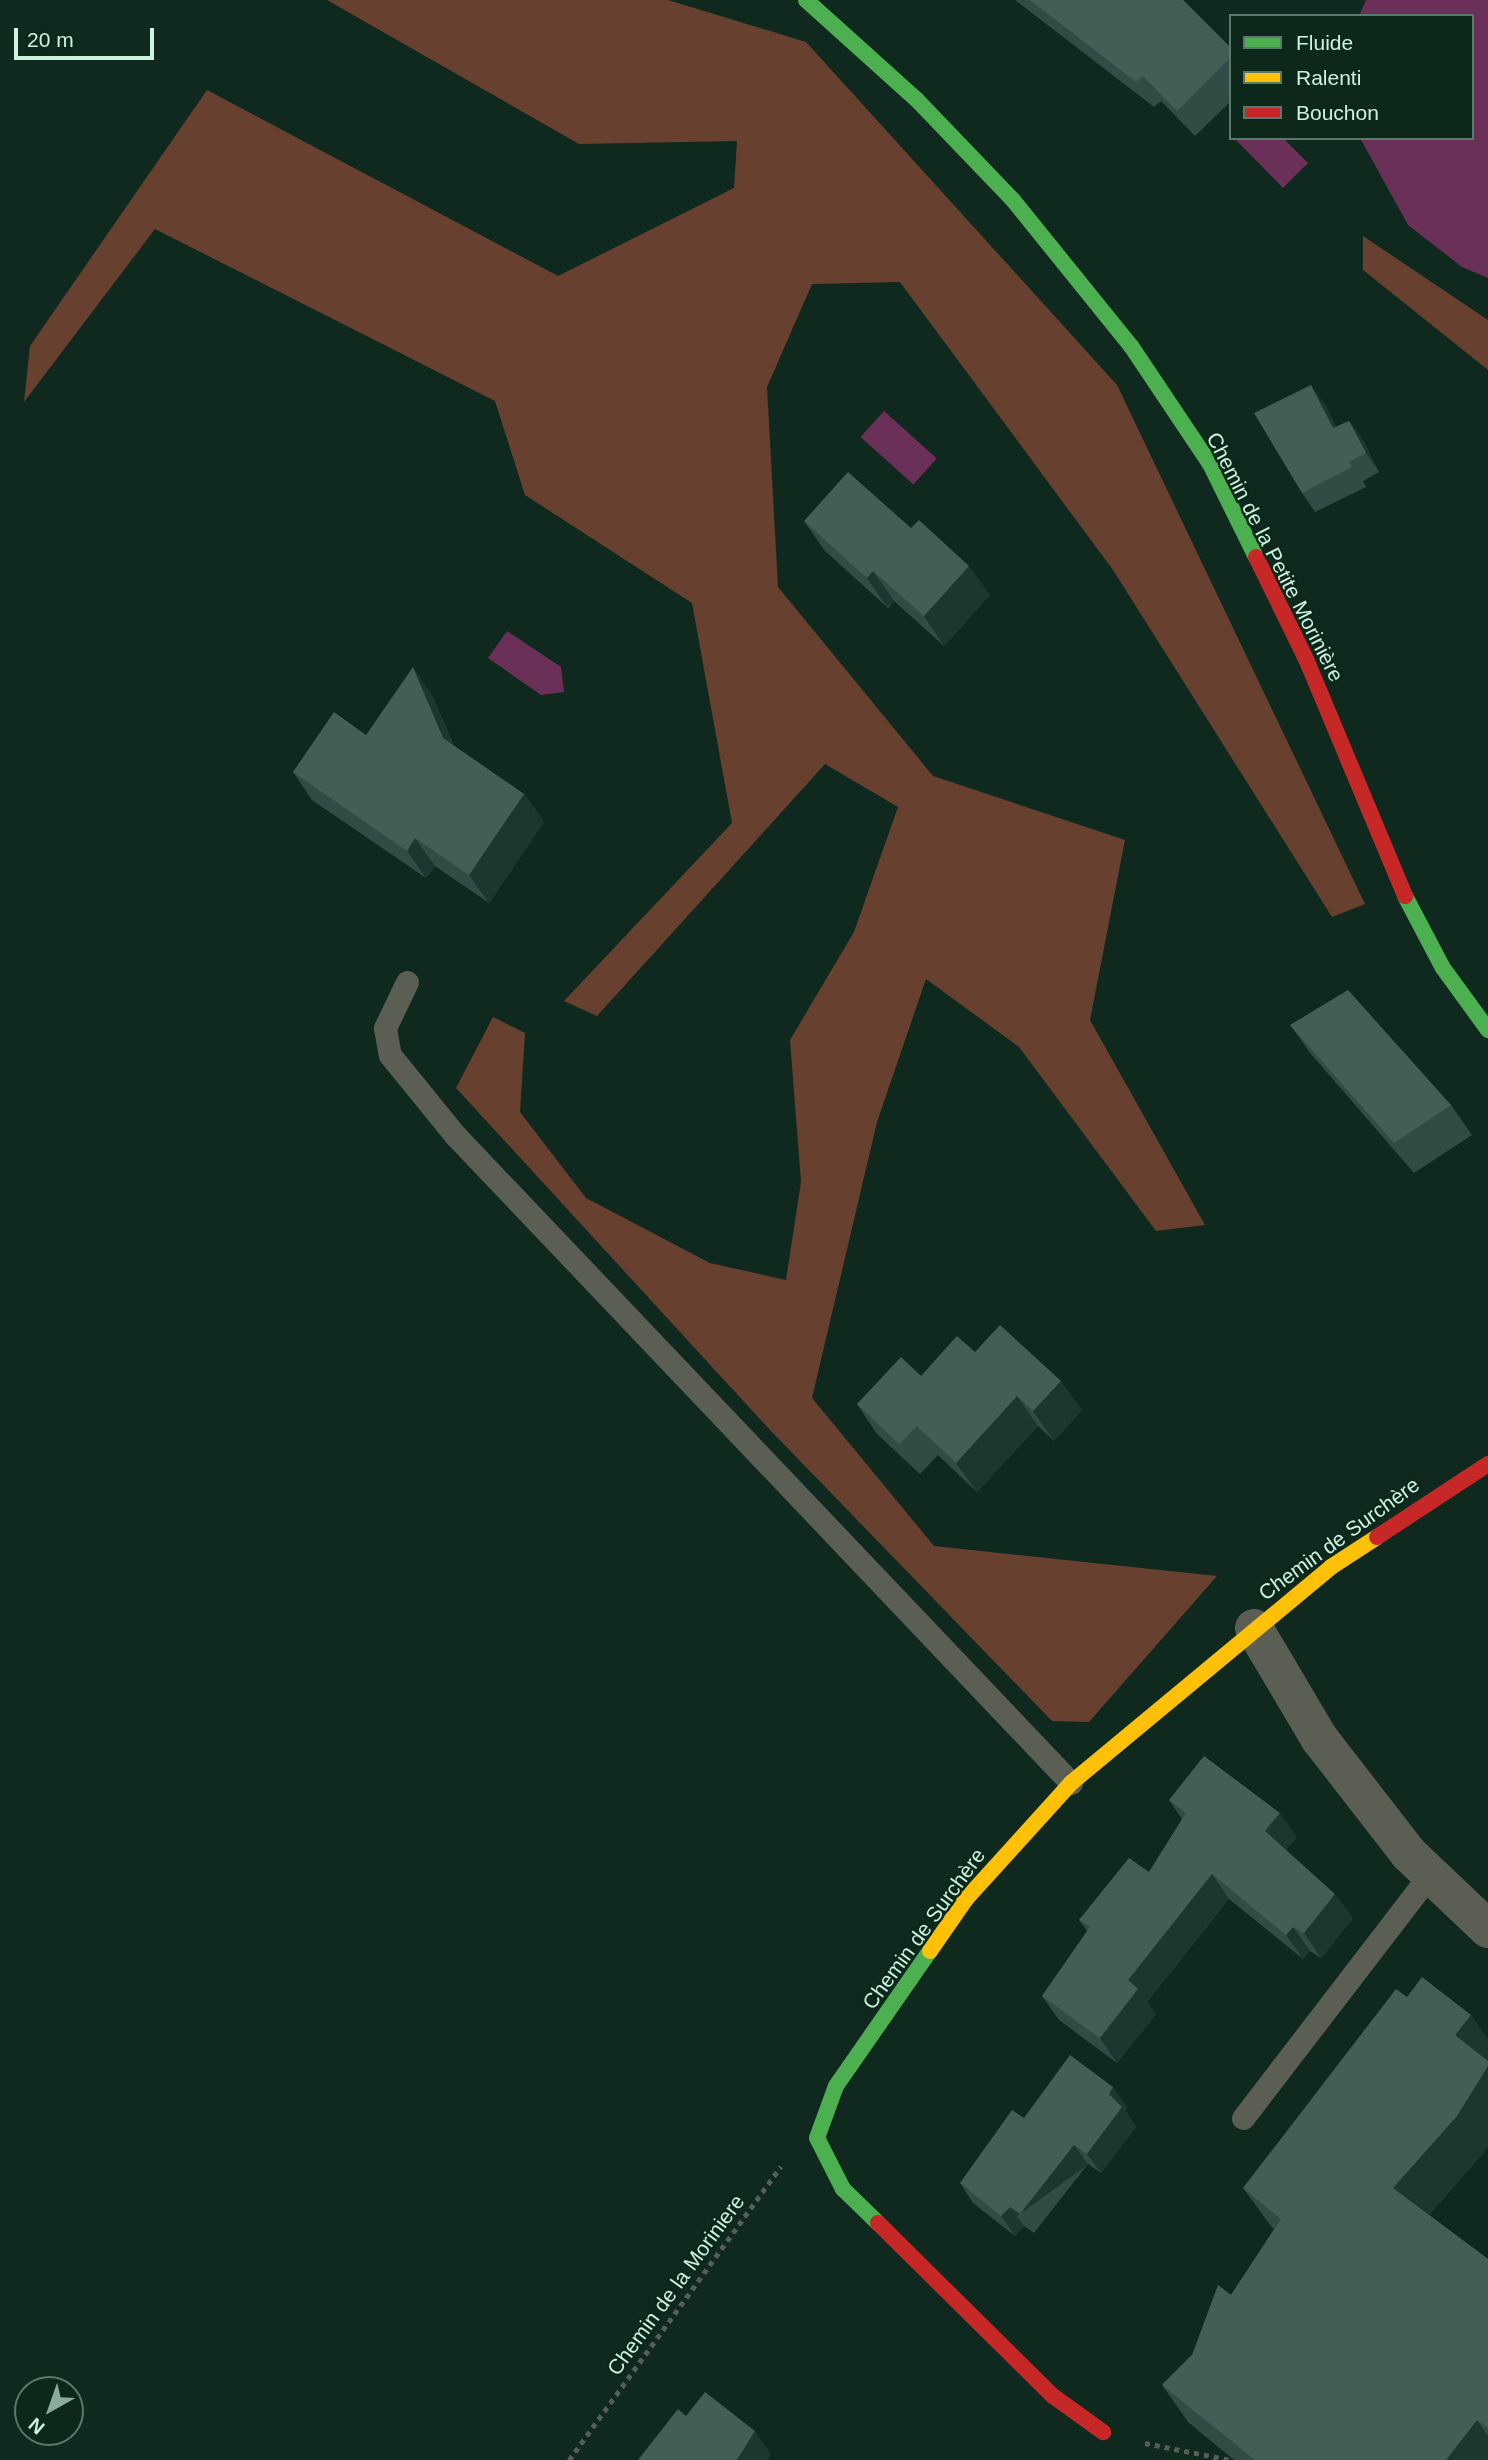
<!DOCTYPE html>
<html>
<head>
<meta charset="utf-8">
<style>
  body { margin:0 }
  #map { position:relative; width:1488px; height:2460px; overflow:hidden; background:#0f291f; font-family:Helvetica,sans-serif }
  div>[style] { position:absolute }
  .green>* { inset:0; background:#67402f }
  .water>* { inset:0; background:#6b3058; transform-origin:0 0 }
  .path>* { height:4.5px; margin-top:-2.25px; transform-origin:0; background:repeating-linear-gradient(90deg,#565f56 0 5px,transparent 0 10px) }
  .lane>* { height:23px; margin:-11.5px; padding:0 11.5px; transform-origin:11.5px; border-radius:11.5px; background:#5b5e53 }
  .street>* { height:38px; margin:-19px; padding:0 19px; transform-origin:19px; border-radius:19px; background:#5b5e53 }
  .fast>* { height:16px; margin:-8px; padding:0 8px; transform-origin:8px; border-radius:8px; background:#4caf50 }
  .slow>* { height:16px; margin:-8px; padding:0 8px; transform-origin:8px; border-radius:8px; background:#ffc107 }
  .jam>* { height:16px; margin:-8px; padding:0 8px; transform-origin:8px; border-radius:8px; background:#c62828 }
  .wall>* { inset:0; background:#324c45 }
  .shaded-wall>* { inset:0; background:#1d362f; transform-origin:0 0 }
  .building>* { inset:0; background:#425e55 }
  span { translate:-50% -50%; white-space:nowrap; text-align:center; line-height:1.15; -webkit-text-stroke:5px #0d271b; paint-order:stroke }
  .street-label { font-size:21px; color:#cbf3de }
  .legend { position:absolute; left:1229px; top:14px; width:245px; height:126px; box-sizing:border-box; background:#0d271b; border:2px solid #597969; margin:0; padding:9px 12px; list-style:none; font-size:21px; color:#cbf3de }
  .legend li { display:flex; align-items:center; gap:14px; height:35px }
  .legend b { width:35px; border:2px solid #597969 }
  .north { position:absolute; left:14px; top:2376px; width:70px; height:70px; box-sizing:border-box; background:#0d271b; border:2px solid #597969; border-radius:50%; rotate:220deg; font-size:19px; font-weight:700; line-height:28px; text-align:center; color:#cbf3de }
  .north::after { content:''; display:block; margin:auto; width:24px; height:32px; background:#89ac9b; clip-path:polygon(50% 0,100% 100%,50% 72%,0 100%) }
  .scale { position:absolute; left:14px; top:28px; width:140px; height:32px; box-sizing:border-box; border:4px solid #cbf3de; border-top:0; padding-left:9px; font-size:21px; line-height:24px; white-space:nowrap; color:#cbf3de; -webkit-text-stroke:5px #0d271b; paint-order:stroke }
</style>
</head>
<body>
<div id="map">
  <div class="green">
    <i style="clip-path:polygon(327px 0,668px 0,806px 42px,1117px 385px,1365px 904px,1332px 917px,1113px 570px,900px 282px,812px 284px,767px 387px,778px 587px,933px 776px,1125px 840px,1090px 1020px,1205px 1225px,1156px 1231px,1019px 1047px,926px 979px,877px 1122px,812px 1398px,934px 1546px,1217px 1576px,1089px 1722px,1052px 1721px,771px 1431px,456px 1088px,493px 1017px,525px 1033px,520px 1112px,586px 1198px,710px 1263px,786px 1280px,801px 1182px,790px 1040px,854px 932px,898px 807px,825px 764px,597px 1016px,564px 1001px,732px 823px,692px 603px,525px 495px,495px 401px,155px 229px,24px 402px,30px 346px,207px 90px,558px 276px,734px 188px,737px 141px,579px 144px)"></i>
    <i style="clip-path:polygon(1363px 236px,1488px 320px,1488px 370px,1363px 270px)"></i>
  </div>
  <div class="water">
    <i style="clip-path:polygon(1366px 0,1488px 0,1488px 278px,1462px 267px,1408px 225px,1360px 138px,1472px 138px,1472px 16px,1359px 16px)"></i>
    <i style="clip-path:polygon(1234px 138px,1283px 138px,1308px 163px,1283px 188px)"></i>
    <i style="left:884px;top:411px;width:71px;height:35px;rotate:42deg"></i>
    <i style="clip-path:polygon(507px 631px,561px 667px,564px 692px,541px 695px,488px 658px)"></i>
  </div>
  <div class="path">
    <i style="left:1145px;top:2443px;width:88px;rotate:11.2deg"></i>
    <i style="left:569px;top:2460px;width:362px;rotate:-54.2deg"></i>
  </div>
  <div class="lane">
    <i style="left:407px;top:982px;width:51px;rotate:115.6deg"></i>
    <i style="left:385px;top:1028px;width:27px;rotate:80deg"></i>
    <i style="left:390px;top:1055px;width:103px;rotate:50.9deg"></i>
    <i style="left:455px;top:1135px;width:894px;rotate:46.45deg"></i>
    <i style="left:1243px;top:2118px;width:307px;rotate:-52.5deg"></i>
  </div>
  <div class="street">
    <i style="left:1254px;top:1628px;width:128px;rotate:59.4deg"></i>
    <i style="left:1319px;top:1738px;width:147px;rotate:52.2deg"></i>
    <i style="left:1409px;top:1854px;width:109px;rotate:43.5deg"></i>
  </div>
  <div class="fast">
    <i style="left:806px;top:0;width:149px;rotate:42deg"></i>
    <i style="left:917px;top:100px;width:139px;rotate:46.2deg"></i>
    <i style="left:1013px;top:200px;width:188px;rotate:51.1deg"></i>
    <i style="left:1131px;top:346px;width:142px;rotate:56.2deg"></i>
    <i style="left:1210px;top:464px;width:104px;rotate:63.7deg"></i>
    <i style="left:1405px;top:896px;width:81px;rotate:62.2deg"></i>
    <i style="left:1443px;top:968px;width:77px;rotate:54deg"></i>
    <i style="left:878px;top:2223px;width:49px;rotate:-135.8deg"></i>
    <i style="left:843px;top:2189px;width:57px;rotate:-117deg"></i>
    <i style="left:817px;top:2138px;width:55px;rotate:-69.9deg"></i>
    <i style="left:836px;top:2086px;width:165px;rotate:-55.2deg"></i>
  </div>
  <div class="slow">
    <i style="left:930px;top:1951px;width:63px;rotate:-55.3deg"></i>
    <i style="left:966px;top:1899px;width:156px;rotate:-47.8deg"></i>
    <i style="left:1071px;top:1783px;width:338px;rotate:-39.7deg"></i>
    <i style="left:1331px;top:1567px;width:55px;rotate:-33.1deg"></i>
  </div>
  <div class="jam">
    <i style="left:1256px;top:557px;width:114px;rotate:63.9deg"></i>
    <i style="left:1306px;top:659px;width:257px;rotate:67.3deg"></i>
    <i style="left:1377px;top:1537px;width:133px;rotate:-33.3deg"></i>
    <i style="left:878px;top:2223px;width:246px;rotate:44.7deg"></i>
    <i style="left:1053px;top:2396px;width:62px;rotate:35.8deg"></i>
  </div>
  <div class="wall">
    <i style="clip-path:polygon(1015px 0,1183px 0,1231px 48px,1231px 101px,1195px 136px,1161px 101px,1154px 107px)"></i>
    <i style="clip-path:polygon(1325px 404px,1336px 427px,1349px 421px,1363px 440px,1379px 472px,1363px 481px,1366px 487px,1315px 512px,1302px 493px)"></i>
    <i style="clip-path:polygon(804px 521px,911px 528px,990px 595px,944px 646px,894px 601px,888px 608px,825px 551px)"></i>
    <i style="clip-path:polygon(432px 695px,454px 746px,524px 794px,544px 822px,489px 903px,435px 866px,426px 878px,312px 800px,293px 772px,366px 735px)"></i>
    <i style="clip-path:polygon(1290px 1025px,1451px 1105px,1472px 1135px,1414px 1173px,1311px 1054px)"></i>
    <i style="clip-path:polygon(975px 1352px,1082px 1410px,1054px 1441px,1038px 1426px,977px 1492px,938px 1455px,920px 1474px,877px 1434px,857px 1404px)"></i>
    <i style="clip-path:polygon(1169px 1800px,1297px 1837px,1286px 1850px,1353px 1918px,1321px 1958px,1310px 1951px,1303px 1959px,1229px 1899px,1147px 2002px,1156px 2014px,1117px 2063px,1059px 2020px,1042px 1996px,1087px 1931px,1079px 1920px,1149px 1872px,1182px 1819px)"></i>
    <i style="clip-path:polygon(1471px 2015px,1488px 2040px,1488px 2145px,1483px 2153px,1429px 2215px,1488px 2259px,1488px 2460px,1234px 2460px,1188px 2422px,1162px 2385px,1192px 2355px,1274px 2229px,1270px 2225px,1243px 2188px)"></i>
    <i style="clip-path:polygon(1113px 2087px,1127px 2107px,1125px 2110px,1136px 2127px,1101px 2173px,1088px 2164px,1034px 2233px,1024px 2226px,1015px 2236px,973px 2203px,960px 2183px)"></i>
  </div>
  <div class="shaded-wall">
    <i style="clip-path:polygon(1311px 385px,1325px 404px,1347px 448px,1333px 428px)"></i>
    <i style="clip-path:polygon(1349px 421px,1363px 440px,1379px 472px,1366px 453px)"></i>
    <i style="clip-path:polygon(969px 566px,990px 595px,944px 646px,924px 616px)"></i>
    <i style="left:873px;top:571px;width:37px;height:9px;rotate:55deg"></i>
    <i style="clip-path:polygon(413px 667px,432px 695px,462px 766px,443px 738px)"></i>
    <i style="clip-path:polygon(524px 794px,544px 822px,489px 903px,469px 875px)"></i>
    <i style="clip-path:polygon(415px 838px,435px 866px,426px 878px,407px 851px)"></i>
    <i style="clip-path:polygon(1061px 1381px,1082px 1410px,1054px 1441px,1033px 1411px)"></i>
    <i style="clip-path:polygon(1017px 1396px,1038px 1426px,977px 1492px,956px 1463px)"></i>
    <i style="clip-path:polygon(1280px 1813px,1297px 1837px,1282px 1856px,1265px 1831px)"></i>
    <i style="clip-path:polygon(1212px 1874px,1229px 1899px,1147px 2002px,1156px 2014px,1117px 2063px,1100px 2038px,1128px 1980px)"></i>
    <i style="clip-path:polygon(1335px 1894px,1353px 1918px,1321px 1958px,1304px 1933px)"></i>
    <i style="clip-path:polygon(1293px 1927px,1310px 1951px,1303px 1959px,1286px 1935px)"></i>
    <i style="clip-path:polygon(1471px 2015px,1488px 2040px,1488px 2064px,1455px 2035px)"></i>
    <i style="clip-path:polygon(1488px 2066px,1488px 2145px,1483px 2153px,1419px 2226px,1393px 2188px)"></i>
    <i style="clip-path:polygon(1113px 2087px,1127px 2107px,1125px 2110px,1136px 2127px,1101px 2173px,1087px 2154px,1109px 2094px)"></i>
    <i style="left:1074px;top:2145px;width:24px;height:88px;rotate:54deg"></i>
    <i style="clip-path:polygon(1010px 2207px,1024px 2226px,1015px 2236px,1001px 2216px)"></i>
    <i style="clip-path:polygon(1477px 2420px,1488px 2436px,1488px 2460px,1446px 2460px)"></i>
    <i style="clip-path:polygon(755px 2431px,771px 2454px,768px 2460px,737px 2460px)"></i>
  </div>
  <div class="building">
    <i style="clip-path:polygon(1030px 0,1183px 0,1231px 48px,1231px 57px,1177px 111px,1143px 76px,1136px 82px)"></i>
    <i style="clip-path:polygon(1311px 385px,1333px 428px,1349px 421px,1366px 453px,1349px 462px,1352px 467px,1302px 493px,1254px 413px)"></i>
    <i style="clip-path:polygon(848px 472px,911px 528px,919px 520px,969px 566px,924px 616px,873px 571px,867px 578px,804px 521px)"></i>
    <i style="clip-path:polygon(413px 667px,443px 738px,524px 794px,469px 875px,415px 838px,407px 851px,293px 772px,334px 712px,366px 735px)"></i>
    <i style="clip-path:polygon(1348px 990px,1451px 1105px,1394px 1143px,1290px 1025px)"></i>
    <i style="clip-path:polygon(1000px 1325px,1061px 1381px,1033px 1411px,1017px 1396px,956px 1463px,917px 1426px,899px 1444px,857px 1404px,901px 1357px,921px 1376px,957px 1336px,975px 1352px)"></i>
    <i style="clip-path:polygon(1204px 1756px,1280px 1813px,1265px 1831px,1335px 1894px,1304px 1933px,1293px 1927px,1286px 1935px,1212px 1874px,1128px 1980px,1138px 1989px,1100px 2038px,1042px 1996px,1090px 1927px,1079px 1920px,1129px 1858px,1149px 1872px,1186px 1813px,1169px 1800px)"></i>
    <i style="clip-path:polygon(1422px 1977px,1471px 2015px,1455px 2035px,1488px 2061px,1488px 2066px,1457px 2116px,1393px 2188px,1488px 2259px,1488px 2428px,1477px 2420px,1446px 2460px,1255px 2460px,1162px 2385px,1192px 2355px,1218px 2285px,1231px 2295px,1281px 2219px,1243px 2188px,1396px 1989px,1407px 1997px)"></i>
    <i style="clip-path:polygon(1070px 2055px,1113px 2087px,1109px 2094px,1122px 2107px,1087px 2154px,1074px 2145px,1020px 2214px,1010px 2207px,1001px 2216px,960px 2183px,1012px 2110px,1024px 2118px)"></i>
    <i style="clip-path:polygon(705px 2392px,755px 2431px,737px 2460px,638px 2460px,678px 2409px,686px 2416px)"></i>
  </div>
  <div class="street-label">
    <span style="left:1275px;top:557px;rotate:63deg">Chemin de la Petite Morinière</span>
    <span style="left:1339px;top:1539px;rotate:-36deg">Chemin de Surchère</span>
    <span style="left:924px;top:1929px;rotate:-54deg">Chemin de Surchère</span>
    <span style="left:676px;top:2285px;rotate:-54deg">Chemin de la Moriniere</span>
  </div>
  <ul class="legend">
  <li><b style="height:9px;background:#4caf50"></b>Fluide</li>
  <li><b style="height:9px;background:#ffc107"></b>Ralenti</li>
  <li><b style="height:9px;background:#c62828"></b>Bouchon</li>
  </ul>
  <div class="north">N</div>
  <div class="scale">20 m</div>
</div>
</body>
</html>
